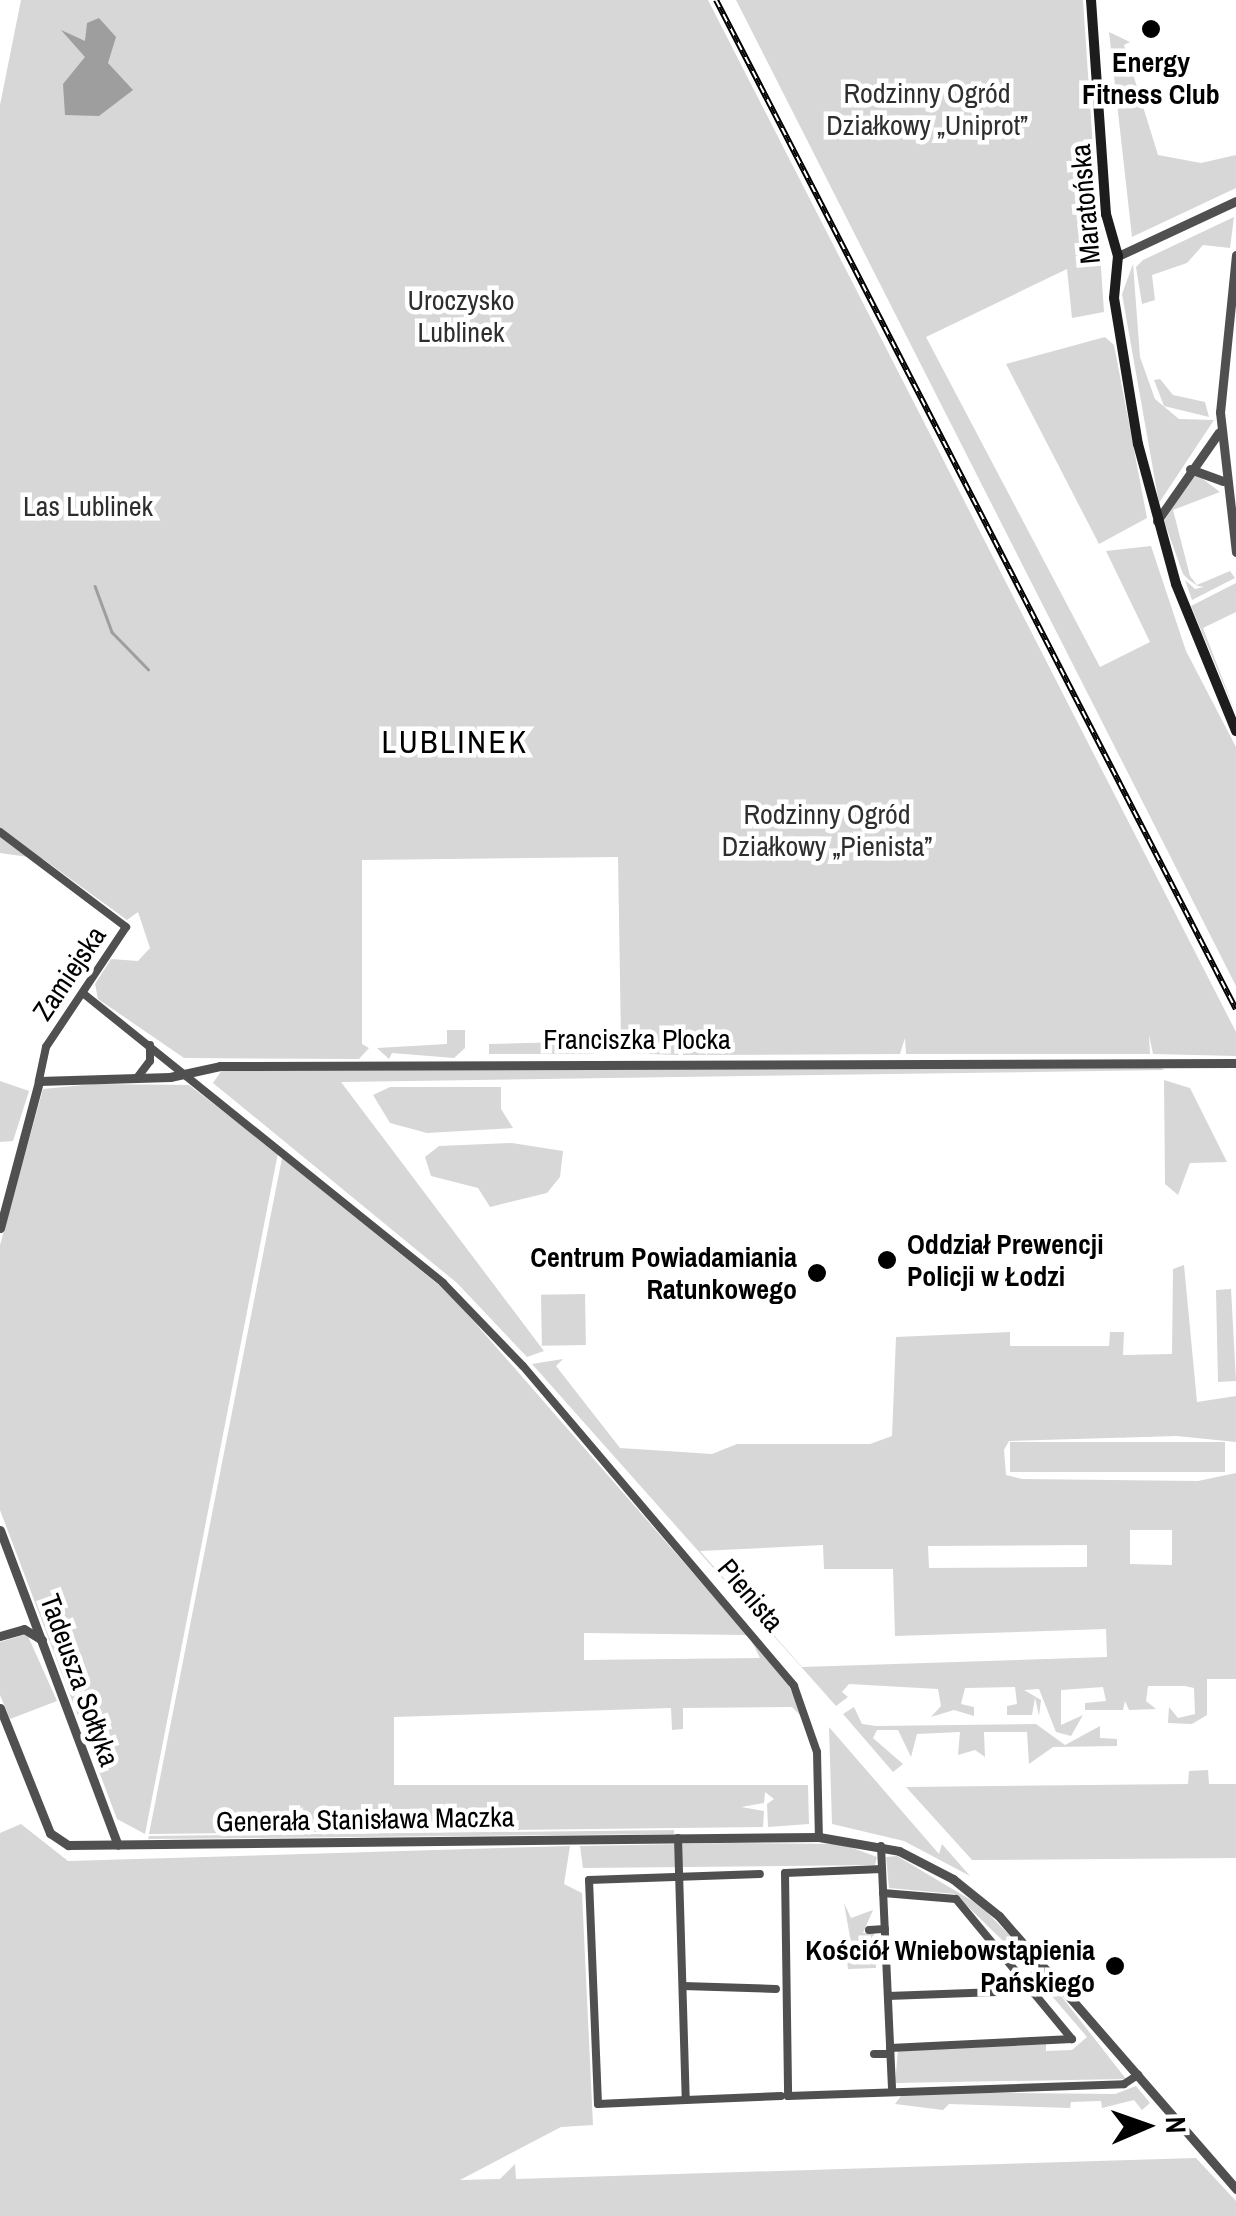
<!DOCTYPE html>
<html>
<head>
<meta charset="utf-8">
<style>
  body { margin:0 }
  #map { position:relative; width:1236px; height:2216px; overflow:hidden; background:#fff; font-family:"Archivo Narrow",sans-serif }
  div>[style] { position:absolute }
  .green>* { inset:0; background:#d7d7d7; transform-origin:0 0 }
  .water>* { inset:0; background:#9e9e9e }
  .stream>* { height:2.5px; margin:-1.25px; padding:0 1.25px; transform-origin:1.25px; border-radius:1.25px; background:#9e9e9e }
  .minor>* { height:8px; margin:-4px; padding:0 4px; transform-origin:4px; border-radius:4px; background:#505050 }
  .tertiary>* { height:9px; margin:-4.5px; padding:0 4.5px; transform-origin:4.5px; border-radius:4.5px; background:#505050 }
  .secondary>* { height:10px; margin:-5px; padding:0 5px; transform-origin:5px; border-radius:5px; background:#1d1d1d }
  .rail>* { height:6px; margin-top:-3px; transform-origin:0; background:repeating-linear-gradient(90deg,#fff 0 8px,#000 0 16px); box-sizing:border-box; border-block:2px solid #000 }
  .dots>* { width:28px; height:28px; translate:-50% -50%; box-sizing:border-box; border:5px solid #fff; border-radius:50% }
  span { translate:-50% -50%; white-space:nowrap; text-align:center; line-height:1.15; -webkit-text-stroke:9px #fff; paint-order:stroke }
  .poi-label { font-size:28px; color:#000; font-weight:700 }
  .left { translate:0 -50%; text-align:left }
  .right { translate:-100% -50%; text-align:right }
  .park-label { font-size:28px; color:#2e2e2e }
  .street-label { font-size:28px; color:#000 }
  .quarter-label { font-size:32px; color:#000; letter-spacing:2.5px }
  .north { position:absolute; left:1096px; top:2076px; width:100px; height:100px; -webkit-text-stroke:8px #fff; paint-order:stroke; rotate:88deg; font-size:28px; font-weight:700; line-height:40px; text-align:center; color:#000 }
  .north::after { content:''; display:block; margin:auto; width:35px; height:45px; background:#000; clip-path:polygon(50% 0,100% 100%,50% 72%,0 100%) }
</style>
</head>
<body>
<div id="map">
  <div class="green">
    <i style="clip-path:polygon(21px 0,708px 0,1236px 1032px,1236px 1056px,1153px 1054px,1149px 1035px,1150px 1054px,906px 1054px,905px 1038px,900px 1054px,683px 1055px,680px 1046px,678px 1055px,622px 1053px,612px 1041px,621px 1040px,618px 857px,362px 860px,362px 1044px,369px 1048px,359px 1059px,184px 1058px,98px 999px,95px 984px,111px 959px,138px 961px,150px 948px,138px 912px,127px 920px,43px 859px,0 853px,0 105px)"></i>
    <i style="clip-path:polygon(736px 0,1083px 0,1104px 312px,1072px 318px,1067px 269px,926px 337px,1100px 667px,1150px 642px,1106px 551px,1151px 546px,1186px 651px,1236px 747px,1236px 986px)"></i>
    <i style="clip-path:polygon(1109px 32px,1130px 42px,1124px 45px,1158px 155px,1201px 163px,1236px 155px,1236px 188px,1132px 237px)"></i>
    <i style="clip-path:polygon(1234px 217px,1230px 248px,1203px 245px,1187px 263px,1152px 275px,1155px 300px,1142px 304px,1136px 267px,1143px 260px)"></i>
    <i style="clip-path:polygon(1133px 264px,1140px 357px,1155px 399px,1179px 419px,1214px 420px,1159px 503px,1122px 294px)"></i>
    <i style="clip-path:polygon(1105px 337px,1114px 345px,1147px 518px,1099px 544px,1006px 364px)"></i>
    <i style="clip-path:polygon(1160px 379px,1173px 395px,1205px 402px,1209px 417px,1164px 406px,1154px 380px)"></i>
    <i style="clip-path:polygon(1195px 473px,1220px 492px,1173px 510px,1190px 576px,1197px 585px,1230px 571px,1235px 578px,1192px 600px,1185px 580px,1195px 589px,1204px 587px,1198px 586px,1189px 580px,1183px 574px,1164px 521px)"></i>
    <i style="clip-path:polygon(1236px 583px,1236px 612px,1203px 628px,1236px 714px,1191px 606px)"></i>
    <i style="clip-path:polygon(447px 1030px,465px 1030px,465px 1048px,454px 1058px,392px 1053px,389px 1059px,377px 1048px,447px 1044px)"></i>
    <i style="clip-path:polygon(605px 1041px,593px 1054px,489px 1054px,489px 1044px)"></i>
    <i style="clip-path:polygon(610px 1066px,1159px 1067px,1165px 1070px,341px 1082px,544px 1351px,527px 1357px,457px 1283px,213px 1083px,222px 1070px)"></i>
    <i style="clip-path:polygon(1164px 1080px,1190px 1088px,1227px 1162px,1190px 1163px,1178px 1195px,1165px 1184px)"></i>
    <i style="clip-path:polygon(0 1081px,29px 1091px,13px 1141px,0 1142px)"></i>
    <i style="clip-path:polygon(94px 1084px,189px 1085px,278px 1153px,145px 1834px,117px 1819px,0 1510px,0 1245px,43px 1089px)"></i>
    <i style="clip-path:polygon(390px 1087px,501px 1087px,501px 1109px,513px 1128px,427px 1133px,390px 1123px,373px 1095px)"></i>
    <i style="clip-path:polygon(512px 1143px,563px 1151px,560px 1177px,547px 1193px,490px 1207px,478px 1188px,431px 1176px,425px 1157px,439px 1146px)"></i>
    <i style="clip-path:polygon(282px 1158px,450px 1294px,747px 1635px,584px 1633px,584px 1660px,760px 1658px,752px 1642px,788px 1684px,803px 1718px,792px 1707px,683px 1708px,683px 1729px,672px 1730px,671px 1708px,394px 1717px,394px 1785px,808px 1785px,809px 1824px,768px 1827px,767px 1804px,774px 1799px,765px 1792px,764px 1803px,741px 1807px,764px 1811px,763px 1827px,149px 1834px)"></i>
    <i style="clip-path:polygon(evenodd,1184px 1265px,1197px 1402px,1236px 1396px,1236px 1442px,1177px 1436px,1009px 1441px,1004px 1450px,1006px 1475px,1022px 1479px,1198px 1481px,1236px 1473px,1236px 1679px,1207px 1679px,1207px 1715px,1192px 1724px,1168px 1723px,1169px 1707px,1178px 1718px,1195px 1714px,1194px 1688px,1185px 1686px,1148px 1686px,1146px 1701px,1156px 1709px,1129px 1710px,1125px 1701px,1123px 1710px,1085px 1710px,1085px 1703px,1106px 1701px,1103px 1687px,1061px 1690px,1061px 1725px,1083px 1715px,1071px 1736px,1056px 1732px,1039px 1689px,1024px 1690px,1041px 1700px,1039px 1716px,1035px 1698px,1032px 1715px,1007px 1715px,1007px 1706px,1017px 1704px,1015px 1687px,965px 1688px,961px 1704px,974px 1707px,974px 1716px,954px 1710px,931px 1717px,941px 1706px,938px 1689px,849px 1684px,842px 1692px,848px 1697px,836px 1706px,532px 1364px,563px 1359px,556px 1366px,620px 1448px,712px 1454px,737px 1444px,870px 1444px,892px 1436px,896px 1337px,1010px 1332px,1010px 1346px,1109px 1346px,1110px 1332px,1124px 1332px,1123px 1355px,1172px 1354px,1173px 1269px,1184px 1265px,1130px 1530px,1172px 1530px,1172px 1565px,1130px 1564px,1130px 1530px,1184px 1265px,823px 1545px,824px 1569px,893px 1569px,895px 1636px,1106px 1629px,1107px 1657px,802px 1667px,700px 1551px,823px 1545px,1184px 1265px,1087px 1545px,1087px 1567px,929px 1568px,928px 1546px,1087px 1545px)"></i>
    <i style="clip-path:polygon(1231px 1289px,1236px 1381px,1218px 1382px,1216px 1290px)"></i>
    <i style="left:585px;top:1294px;width:51px;height:44px;rotate:89deg"></i>
    <i style="left:1225px;top:1442px;width:30px;height:215px;rotate:90deg"></i>
    <i style="clip-path:polygon(27px 1634px,57px 1701px,10px 1719px,0 1695px,0 1642px)"></i>
    <i style="clip-path:polygon(854px 1707px,862px 1724px,876px 1726px,1036px 1724px,1065px 1745px,1100px 1726px,1100px 1738px,1117px 1739px,1117px 1746px,1053px 1747px,1029px 1764px,1027px 1732px,984px 1732px,985px 1757px,975px 1750px,958px 1755px,960px 1732px,917px 1734px,911px 1757px,898px 1730px,877px 1730px,873px 1738px,903px 1764px,893px 1772px,843px 1714px)"></i>
    <i style="clip-path:polygon(829px 1727px,939px 1854px,942px 1844px,970px 1876px,904px 1841px,832px 1824px)"></i>
    <i style="clip-path:polygon(1208px 1770px,1209px 1784px,1236px 1784px,1236px 1858px,972px 1860px,906px 1787px,1188px 1784px,1189px 1771px)"></i>
    <i style="clip-path:polygon(21px 1824px,68px 1861px,570px 1846px,564px 1884px,582px 1893px,593px 2125px,561px 2127px,460px 2180px,500px 2179px,515px 2164px,516px 2179px,1196px 2158px,1236px 2201px,1236px 2216px,0 2216px,0 1833px)"></i>
    <i style="clip-path:polygon(674px 1830px,674px 1834px,148px 1839px,149px 1836px)"></i>
    <i style="clip-path:polygon(733px 1843px,842px 1844px,877px 1857px,875px 1865px,583px 1868px,580px 1846px)"></i>
    <i style="clip-path:polygon(897px 1856px,981px 1906px,1014px 1940px,1036px 1975px,1027px 1976px,1033px 1970px,955px 1894px,889px 1888px,886px 1857px)"></i>
    <i style="clip-path:polygon(844px 1903px,851px 1918px,873px 1910px,863px 1933px,874px 1933px,876px 1968px,848px 1969px,847px 1961px,870px 1960px,869px 1943px,851px 1943px)"></i>
    <i style="clip-path:polygon(1051px 1983px,1126px 2079px,895px 2083px,898px 2051px,1046px 2044px,1046px 2051px,1072px 2050px,1087px 2037px,1045px 1988px)"></i>
    <i style="clip-path:polygon(1136px 2086px,1150px 2103px,1142px 2110px,1134px 2100px,1102px 2108px,1101px 2101px,1071px 2102px,1070px 2108px,949px 2104px,943px 2110px,895px 2104px,904px 2092px,1115px 2094px)"></i>
  </div>
  <div class="water">
    <i style="clip-path:polygon(99px 18px,116px 37px,108px 63px,133px 90px,99px 116px,65px 115px,63px 84px,85px 57px,61px 30px,85px 41px,87px 23px)"></i>
  </div>
  <div class="stream">
    <i style="left:95px;top:586px;width:49px;rotate:69.7deg"></i>
    <i style="left:112px;top:632px;width:52px;rotate:45.8deg"></i>
  </div>
  <div class="minor">
    <i style="left:0;top:832px;width:158px;rotate:37deg"></i>
    <i style="left:126px;top:927px;width:144px;rotate:123.7deg"></i>
    <i style="left:46px;top:1047px;width:35px;rotate:102deg"></i>
    <i style="left:84px;top:994px;width:461px;rotate:38.8deg"></i>
    <i style="left:443px;top:1283px;width:115px;rotate:46.1deg"></i>
    <i style="left:523px;top:1366px;width:419px;rotate:49.7deg"></i>
    <i style="left:794px;top:1686px;width:70px;rotate:70.8deg"></i>
    <i style="left:817px;top:1752px;width:85px;rotate:88.7deg"></i>
    <i style="left:137px;top:1078px;width:21px;rotate:-53deg"></i>
    <i style="left:150px;top:1061px;width:16px;rotate:-90deg"></i>
    <i style="left:678px;top:1838px;width:262px;rotate:88.3deg"></i>
    <i style="left:686px;top:2100px;width:95px;rotate:-2.4deg"></i>
    <i style="left:881px;top:1846px;width:242px;rotate:87.4deg"></i>
    <i style="left:882px;top:1869px;width:97px;rotate:177.6deg"></i>
    <i style="left:785px;top:1873px;width:223px;rotate:89.2deg"></i>
    <i style="left:788px;top:2096px;width:336px;rotate:-2deg"></i>
    <i style="left:1124px;top:2084px;width:17px;rotate:-33deg"></i>
    <i style="left:883px;top:1893px;width:73px;rotate:4.7deg"></i>
    <i style="left:956px;top:1899px;width:182px;rotate:50.4deg"></i>
    <i style="left:1072px;top:2039px;width:182px;rotate:177.2deg"></i>
    <i style="left:869px;top:1930px;width:16px;rotate:-4deg"></i>
    <i style="left:683px;top:1986px;width:93px;rotate:1.8deg"></i>
    <i style="left:888px;top:1996px;width:135px;rotate:-2.1deg"></i>
    <i style="left:1023px;top:1991px;width:31px;rotate:-42deg"></i>
    <i style="left:874px;top:2054px;width:16px"></i>
    <i style="left:686px;top:2100px;width:88px;rotate:177.4deg"></i>
    <i style="left:598px;top:2104px;width:224px;rotate:-92.3deg"></i>
    <i style="left:589px;top:1880px;width:171px;rotate:-2deg"></i>
  </div>
  <div class="tertiary">
    <i style="left:1236px;top:255px;width:158px;rotate:95.8deg"></i>
    <i style="left:1220px;top:412px;width:141px;rotate:83.5deg"></i>
    <i style="left:1118px;top:256px;width:130px;rotate:-25deg"></i>
    <i style="left:1190px;top:469px;width:35px;rotate:20deg"></i>
    <i style="left:1157px;top:521px;width:108px;rotate:-55.1deg"></i>
    <i style="left:0;top:1228px;width:152px;rotate:-75.1deg"></i>
    <i style="left:39px;top:1081px;width:131px;rotate:-1.7deg"></i>
    <i style="left:170px;top:1077px;width:51px;rotate:-12.4deg"></i>
    <i style="left:220px;top:1066px;width:1016px;rotate:-0.17deg"></i>
    <i style="left:0;top:1530px;width:336px;rotate:69.5deg"></i>
    <i style="left:0;top:1636px;width:25px;rotate:-16deg"></i>
    <i style="left:24px;top:1629px;width:21px;rotate:31deg"></i>
    <i style="left:0;top:1708px;width:135px;rotate:68.2deg"></i>
    <i style="left:50px;top:1833px;width:22px;rotate:34deg"></i>
    <i style="left:68px;top:1845px;width:751px;rotate:-0.61deg"></i>
    <i style="left:819px;top:1837px;width:81px;rotate:9.9deg"></i>
    <i style="left:899px;top:1851px;width:61px;rotate:27.4deg"></i>
    <i style="left:953px;top:1879px;width:59px;rotate:38.8deg"></i>
    <i style="left:999px;top:1916px;width:362px;rotate:49deg"></i>
  </div>
  <div class="secondary">
    <i style="left:1091px;top:0;width:215px;rotate:86deg"></i>
    <i style="left:1106px;top:214px;width:44px;rotate:74.1deg"></i>
    <i style="left:1118px;top:256px;width:42px;rotate:95.4deg"></i>
    <i style="left:1114px;top:298px;width:148px;rotate:80.7deg"></i>
    <i style="left:1138px;top:444px;width:145px;rotate:74.8deg"></i>
    <i style="left:1176px;top:584px;width:159px;rotate:67.8deg"></i>
  </div>
  <div class="rail">
    <i style="left:716px;top:0;width:1135px;rotate:62.74deg"></i>
  </div>
  <div class="dots">
    <i style="left:1151px;top:29px;background:#000"></i>
    <i style="left:887px;top:1260px;background:#000"></i>
    <i style="left:817px;top:1273px;background:#000"></i>
    <i style="left:1115px;top:1966px;background:#000"></i>
  </div>
  <div class="poi-label">
    <span style="left:1151px;top:78px">Energy<br>Fitness Club</span>
    <span class="left" style="left:907px;top:1260px">Oddział Prewencji<br>Policji w Łodzi</span>
    <span class="right" style="left:797px;top:1273px">Centrum Powiadamiania<br>Ratunkowego</span>
    <span class="right" style="left:1095px;top:1966px">Kościół Wniebowstąpienia<br>Pańskiego</span>
  </div>
  <div class="park-label">
    <span style="left:927px;top:109px">Rodzinny Ogród<br>Działkowy „Uniprot”</span>
    <span style="left:461px;top:316px">Uroczysko<br>Lublinek</span>
    <span style="left:88px;top:506px">Las Lublinek</span>
    <span style="left:827px;top:830px">Rodzinny Ogród<br>Działkowy „Pienista”</span>
  </div>
  <div class="street-label">
    <span style="left:1085px;top:204px;rotate:-95deg">Maratońska</span>
    <span style="left:69px;top:973px;rotate:-56deg">Zamiejska</span>
    <span style="left:637px;top:1039px">Franciszka Plocka</span>
    <span style="left:751px;top:1595px;rotate:50deg">Pienista</span>
    <span style="left:80px;top:1680px;rotate:70deg">Tadeusza Sołtyka</span>
    <span style="left:365px;top:1819px;rotate:-1deg">Generała Stanisława Maczka</span>
  </div>
  <div class="quarter-label">
    <span style="left:455px;top:742px">LUBLINEK</span>
  </div>
  <div class="north">N</div>
</div>
</body>
</html>
